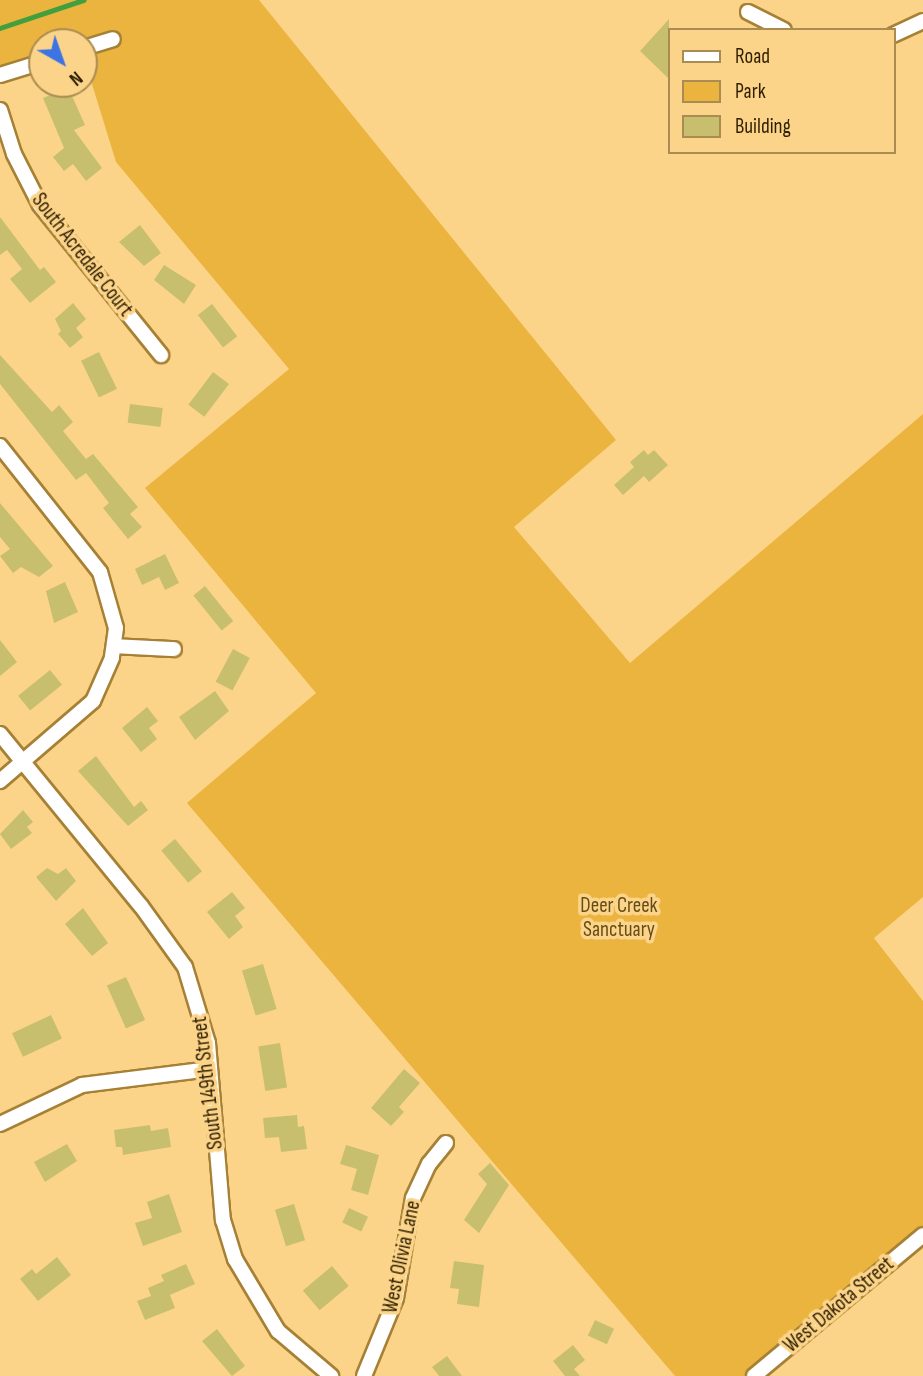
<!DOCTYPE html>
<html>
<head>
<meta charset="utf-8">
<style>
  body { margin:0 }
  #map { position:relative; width:923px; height:1376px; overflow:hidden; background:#fcd489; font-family:"Sofia Sans Condensed",sans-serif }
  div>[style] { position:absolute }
  .green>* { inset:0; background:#ebb43f }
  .stream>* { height:4.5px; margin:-2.25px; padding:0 2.25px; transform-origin:2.25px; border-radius:2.25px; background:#429f3d }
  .building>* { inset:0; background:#c8bf6e; transform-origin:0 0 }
  .roads { filter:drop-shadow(2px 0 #a68135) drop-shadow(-2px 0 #a68135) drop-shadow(0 2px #a68135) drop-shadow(0 -2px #a68135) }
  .minor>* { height:14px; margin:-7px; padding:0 7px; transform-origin:7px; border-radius:7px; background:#fff }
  span { translate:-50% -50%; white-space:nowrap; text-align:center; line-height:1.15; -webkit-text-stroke:7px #fcd489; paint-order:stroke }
  .street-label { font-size:21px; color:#2e1f00 }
  .park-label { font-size:21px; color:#664d17 }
  .legend { position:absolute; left:668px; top:28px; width:228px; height:126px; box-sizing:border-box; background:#fcd489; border:2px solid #aa8c52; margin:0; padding:9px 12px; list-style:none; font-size:21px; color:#2e1f00 }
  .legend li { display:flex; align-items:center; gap:14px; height:35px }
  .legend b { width:35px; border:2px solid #aa8c52 }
  .north { position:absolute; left:28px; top:28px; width:70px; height:70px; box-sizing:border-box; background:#fcd489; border:2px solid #aa8c52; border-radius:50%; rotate:140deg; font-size:19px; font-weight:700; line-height:28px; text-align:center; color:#2e1f00 }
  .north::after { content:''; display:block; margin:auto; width:24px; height:32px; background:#3c74e4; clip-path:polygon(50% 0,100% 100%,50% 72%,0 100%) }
</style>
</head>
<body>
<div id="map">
  <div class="green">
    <i style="clip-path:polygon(0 0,259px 0,616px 440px,514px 527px,630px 663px,923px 414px,923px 897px,874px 938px,923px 1001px,923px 1227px,747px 1376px,675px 1376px,187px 803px,316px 693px,145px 488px,289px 369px,116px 162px,84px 58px,84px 42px,42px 42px,42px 57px,0 70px)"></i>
  </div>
  <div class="stream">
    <i style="left:0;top:28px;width:88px;rotate:-18.6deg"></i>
  </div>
  <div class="building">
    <i style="clip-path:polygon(669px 19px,669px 79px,640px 51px)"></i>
    <i style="clip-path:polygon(68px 87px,85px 125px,74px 130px,102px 168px,86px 181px,73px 164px,64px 171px,53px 157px,64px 148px,43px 98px)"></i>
    <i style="clip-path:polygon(0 217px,40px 270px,44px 267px,56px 282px,30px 303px,10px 279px,22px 269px,7px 250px,0 255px)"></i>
    <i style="clip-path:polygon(140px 225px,161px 253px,144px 266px,119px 242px)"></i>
    <i style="clip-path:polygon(164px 265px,196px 285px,184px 304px,154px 280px)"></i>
    <i style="clip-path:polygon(73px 303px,86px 319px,76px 328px,83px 337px,70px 348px,58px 334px,61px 331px,55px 319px)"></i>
    <i style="left:212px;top:304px;width:41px;height:18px;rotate:52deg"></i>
    <i style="left:99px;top:352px;width:41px;height:20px;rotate:64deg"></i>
    <i style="clip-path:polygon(0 355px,52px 412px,59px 405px,73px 422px,63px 431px,86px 459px,93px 454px,138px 507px,130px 514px,142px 527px,128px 539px,103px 508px,109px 503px,86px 473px,76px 480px,0 384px)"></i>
    <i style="left:213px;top:372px;width:20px;height:41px;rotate:37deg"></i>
    <i style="left:130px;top:404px;width:33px;height:19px;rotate:7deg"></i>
    <i style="clip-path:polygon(644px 450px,648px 455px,654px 450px,668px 465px,649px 482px,644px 476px,623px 495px,614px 485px,634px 467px,630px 462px)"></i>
    <i style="clip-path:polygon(0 503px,53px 566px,39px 577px,21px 567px,13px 573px,0 556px,10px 549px,0 537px)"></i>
    <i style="clip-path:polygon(165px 554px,179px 583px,165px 590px,159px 577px,142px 585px,135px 569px)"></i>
    <i style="clip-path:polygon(65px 582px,78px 612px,54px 623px,46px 591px)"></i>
    <i style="left:205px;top:586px;width:45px;height:15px;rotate:51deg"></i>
    <i style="clip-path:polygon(0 640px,17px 662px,0 676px)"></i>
    <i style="left:233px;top:649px;width:19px;height:37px;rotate:28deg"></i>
    <i style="left:50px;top:670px;width:19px;height:41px;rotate:51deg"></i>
    <i style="clip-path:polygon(215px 691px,229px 711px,195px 740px,179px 717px)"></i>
    <i style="clip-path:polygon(147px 707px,158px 721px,149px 728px,157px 739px,141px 752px,122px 728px)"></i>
    <i style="clip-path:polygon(96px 756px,134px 807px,141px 801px,148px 810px,128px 826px,78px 771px)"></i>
    <i style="clip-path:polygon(23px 810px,33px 822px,27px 827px,32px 833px,11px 849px,0 834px)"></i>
    <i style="left:175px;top:839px;width:42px;height:18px;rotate:50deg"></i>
    <i style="clip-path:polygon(47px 868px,58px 874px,66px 868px,76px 881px,56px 901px,36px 877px)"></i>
    <i style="clip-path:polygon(232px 892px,245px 908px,235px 916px,243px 927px,229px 939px,207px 912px)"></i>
    <i style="clip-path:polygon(83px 908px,108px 943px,92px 956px,65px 924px)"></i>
    <i style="left:263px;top:964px;width:47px;height:22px;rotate:73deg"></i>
    <i style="left:126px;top:977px;width:47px;height:21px;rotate:66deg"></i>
    <i style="left:51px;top:1015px;width:26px;height:43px;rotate:65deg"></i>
    <i style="left:280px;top:1043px;width:45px;height:22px;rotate:81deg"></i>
    <i style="clip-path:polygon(404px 1069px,420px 1083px,399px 1107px,404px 1112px,391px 1126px,371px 1108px)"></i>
    <i style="clip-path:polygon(297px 1115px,298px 1127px,304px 1126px,307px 1149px,281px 1152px,279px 1137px,265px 1138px,263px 1118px)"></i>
    <i style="clip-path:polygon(150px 1125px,151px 1131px,168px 1128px,171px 1147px,123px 1155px,122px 1147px,116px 1147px,114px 1130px)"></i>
    <i style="clip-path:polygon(67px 1144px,77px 1161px,45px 1182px,34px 1162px)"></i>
    <i style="clip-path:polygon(346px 1145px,379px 1155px,368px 1195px,351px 1190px,357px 1169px,340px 1164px)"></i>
    <i style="clip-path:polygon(490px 1163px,509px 1185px,479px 1233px,464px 1220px,487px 1184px,478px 1174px)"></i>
    <i style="clip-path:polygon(169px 1194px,182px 1232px,143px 1246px,135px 1223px,152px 1218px,147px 1202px)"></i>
    <i style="left:294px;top:1204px;width:38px;height:20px;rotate:73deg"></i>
    <i style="left:349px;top:1208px;width:21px;height:16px;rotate:25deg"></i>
    <i style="clip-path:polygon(57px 1257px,71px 1275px,38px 1301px,20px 1279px,32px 1269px,36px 1274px)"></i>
    <i style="clip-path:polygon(454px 1261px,484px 1265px,479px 1307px,457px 1304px,459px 1289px,450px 1288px)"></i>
    <i style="clip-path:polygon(186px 1264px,195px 1284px,170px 1295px,175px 1308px,145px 1320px,137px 1301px,151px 1296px,148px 1288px,164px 1281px,161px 1275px)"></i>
    <i style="left:332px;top:1266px;width:26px;height:38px;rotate:50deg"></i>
    <i style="left:595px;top:1320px;width:21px;height:17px;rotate:25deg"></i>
    <i style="clip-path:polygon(217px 1329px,245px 1366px,232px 1376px,202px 1341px)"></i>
    <i style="clip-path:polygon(573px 1345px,585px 1360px,574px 1369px,580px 1376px,565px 1376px,553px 1361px)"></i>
    <i style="clip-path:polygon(447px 1356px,462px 1376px,439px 1376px,432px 1367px)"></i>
  </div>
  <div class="roads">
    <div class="minor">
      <i style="left:748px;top:12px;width:40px;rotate:26.6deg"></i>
      <i style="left:893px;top:35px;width:33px;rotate:-25deg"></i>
      <i style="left:84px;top:48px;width:30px;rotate:-17deg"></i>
      <i style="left:0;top:75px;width:44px;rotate:-17.2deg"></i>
      <i style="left:0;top:110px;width:46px;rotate:72.3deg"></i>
      <i style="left:14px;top:154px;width:57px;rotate:63deg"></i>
      <i style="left:40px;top:205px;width:193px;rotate:51.1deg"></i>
      <i style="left:0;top:446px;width:161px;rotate:51.6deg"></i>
      <i style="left:100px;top:572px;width:58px;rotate:74.1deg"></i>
      <i style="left:116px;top:628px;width:30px;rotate:98deg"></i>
      <i style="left:112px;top:658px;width:47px;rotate:113.8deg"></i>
      <i style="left:93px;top:701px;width:123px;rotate:139.3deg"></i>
      <i style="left:114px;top:646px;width:60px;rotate:2.9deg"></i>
      <i style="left:0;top:734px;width:222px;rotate:50.7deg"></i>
      <i style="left:141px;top:906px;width:75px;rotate:54.2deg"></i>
      <i style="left:185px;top:967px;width:79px;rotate:73.2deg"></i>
      <i style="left:208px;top:1043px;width:178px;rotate:85.2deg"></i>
      <i style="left:223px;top:1220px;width:41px;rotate:72.9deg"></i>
      <i style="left:235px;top:1259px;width:84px;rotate:59.2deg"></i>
      <i style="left:278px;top:1331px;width:70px;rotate:40.3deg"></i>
      <i style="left:0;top:1124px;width:91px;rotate:-25.4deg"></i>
      <i style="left:82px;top:1085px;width:129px;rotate:-7.1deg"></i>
      <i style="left:364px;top:1376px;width:84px;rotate:-67.7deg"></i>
      <i style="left:396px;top:1298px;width:101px;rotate:-80.4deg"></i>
      <i style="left:413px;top:1198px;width:38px;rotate:-65deg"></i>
      <i style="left:429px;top:1164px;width:27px;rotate:-51deg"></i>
      <i style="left:754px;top:1376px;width:220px;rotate:-39.8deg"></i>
    </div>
  </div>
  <div class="street-label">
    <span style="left:82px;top:255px;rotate:52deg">South Acredale Court</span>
    <span style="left:208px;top:1083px;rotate:-97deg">South 149th Street</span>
    <span style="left:402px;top:1257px;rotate:-78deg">West Olivia Lane</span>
    <span style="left:839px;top:1305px;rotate:-40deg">West Dakota Street</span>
  </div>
  <div class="park-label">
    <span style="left:619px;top:918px">Deer Creek<br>Sanctuary</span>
  </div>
  <ul class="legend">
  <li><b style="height:9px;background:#fff"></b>Road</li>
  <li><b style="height:19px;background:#ebb43f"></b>Park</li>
  <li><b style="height:19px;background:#c8bf6e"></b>Building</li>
  </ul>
  <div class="north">N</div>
</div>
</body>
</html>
